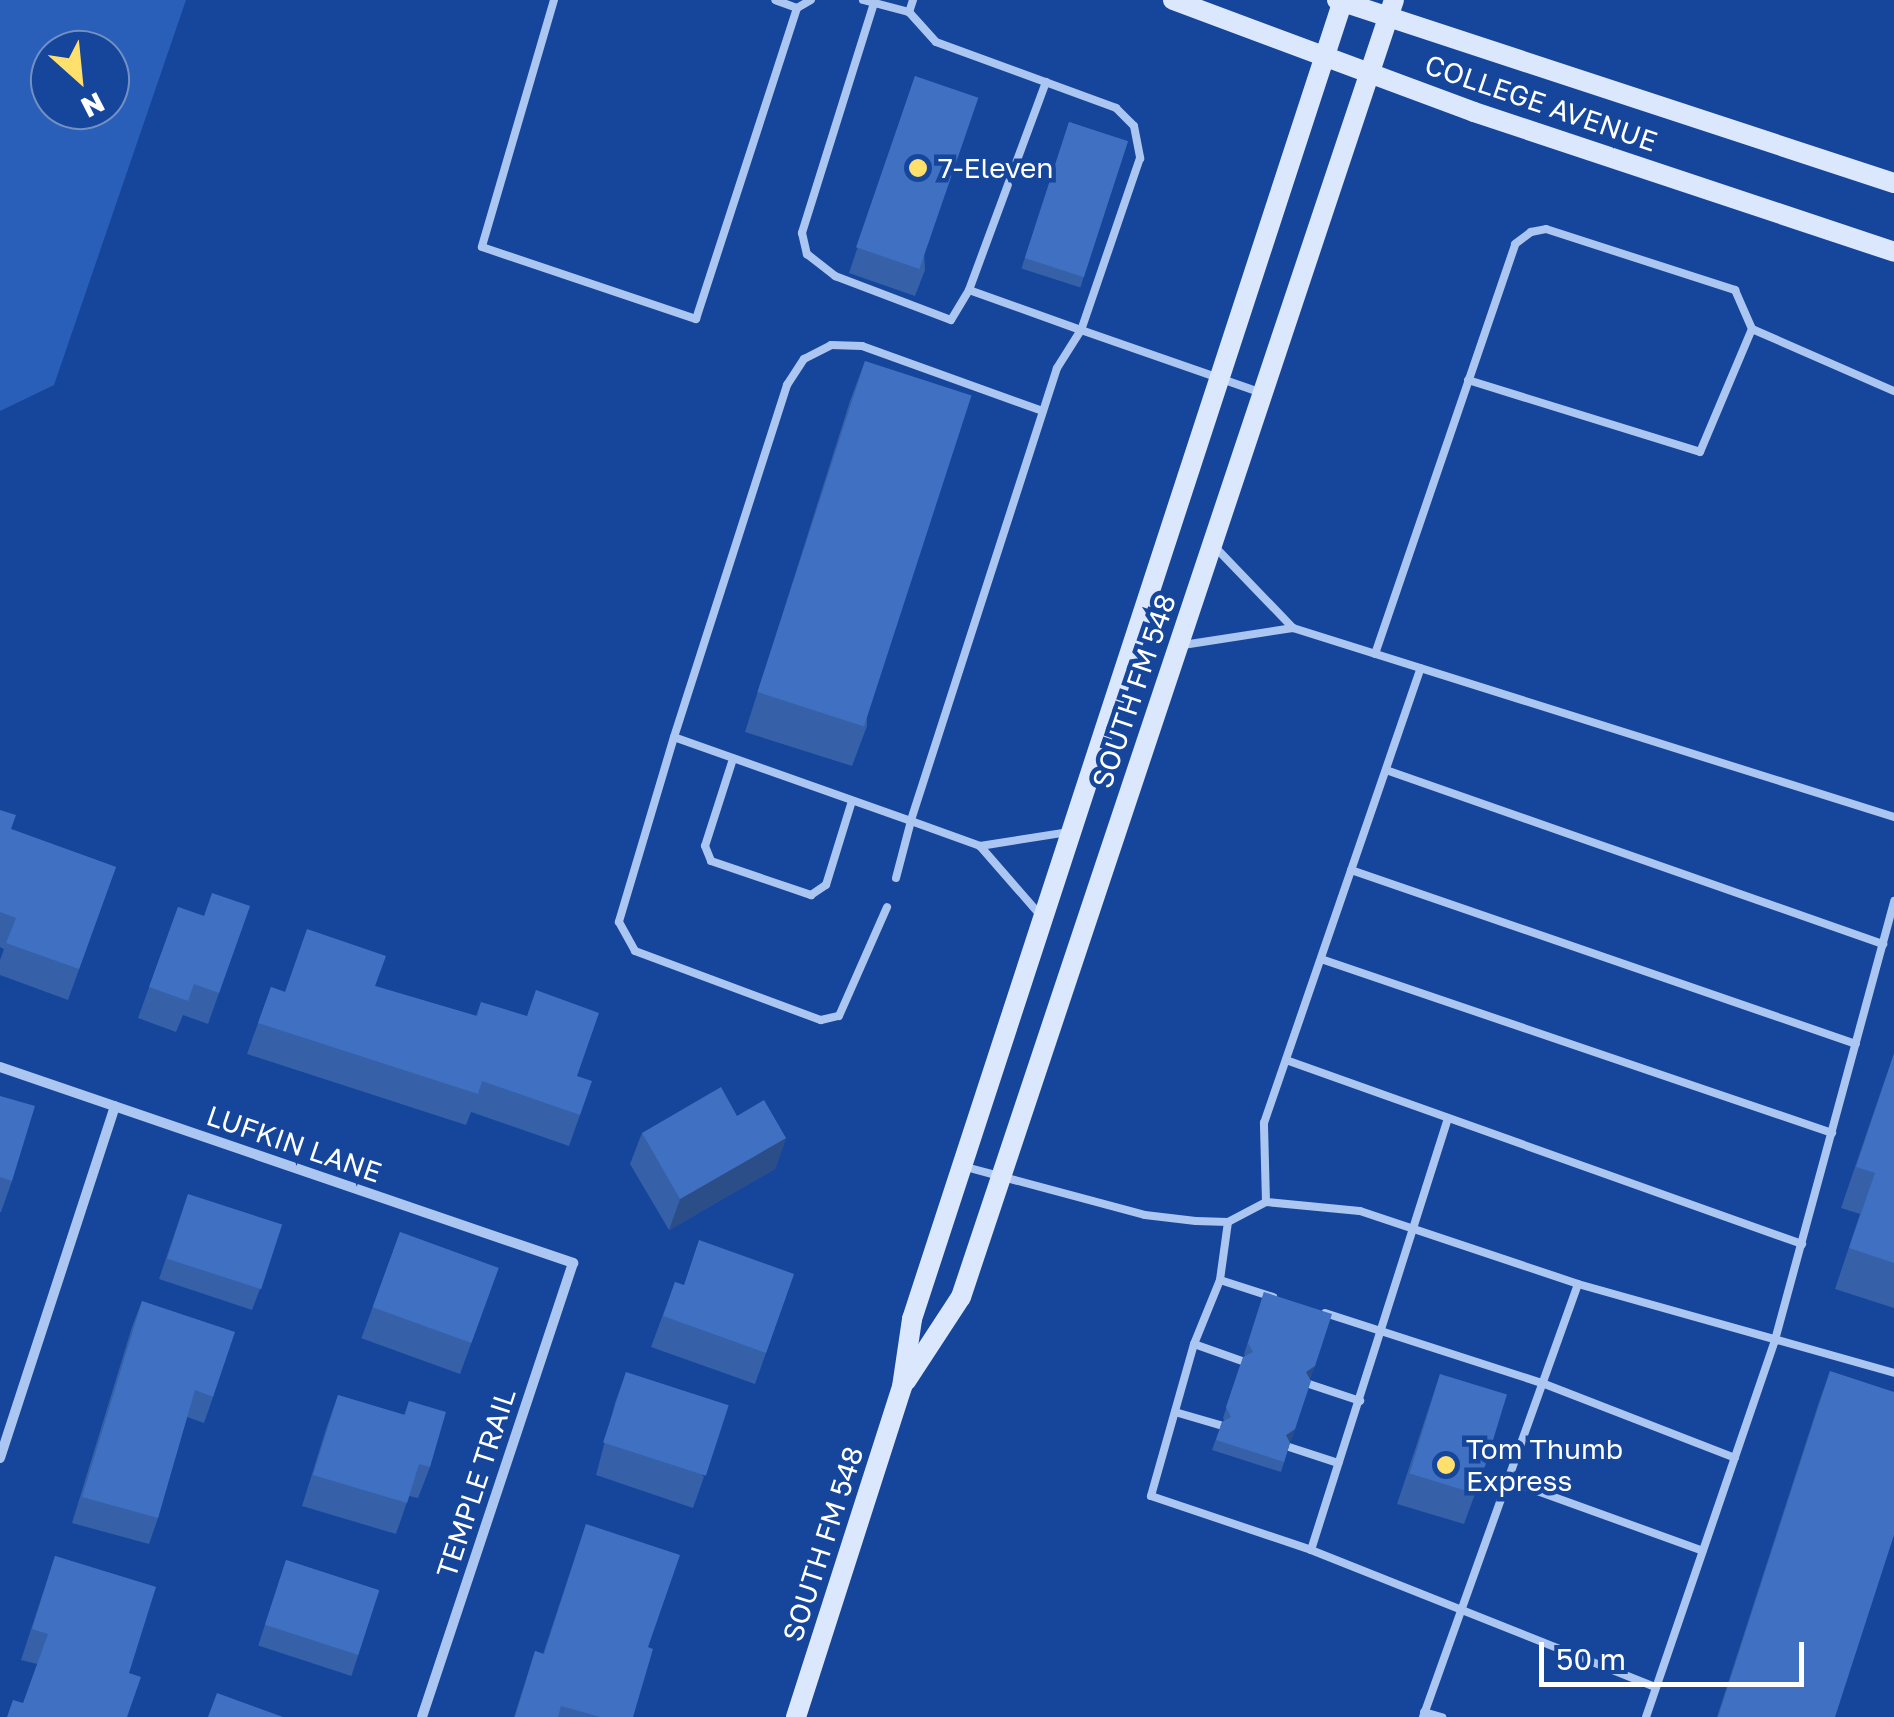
<!DOCTYPE html>
<html>
<head>
<meta charset="utf-8">
<style>
  body { margin:0 }
  #map { position:relative; width:1894px; height:1717px; overflow:hidden; background:#16469b; font-family:"Golos Text",sans-serif }
  div>[style] { position:absolute }
  .green>* { inset:0; background:#295fb9 }
  .service>* { height:8px; margin:-4px; padding:0 4px; transform-origin:4px; border-radius:4px; background:#acc6f2 }
  .minor>* { height:10px; margin:-5px; padding:0 5px; transform-origin:5px; border-radius:5px; background:#acc6f2 }
  .secondary>* { height:20px; margin:-10px; padding:0 10px; transform-origin:10px; border-radius:10px; background:#dbe7fc }
  .wall>* { inset:0; background:#3660a7; transform-origin:0 0 }
  .shaded-wall>* { inset:0; background:#2c4e88 }
  .building>* { inset:0; background:#3f70c2; transform-origin:0 0 }
  .dots>* { width:28px; height:28px; translate:-50% -50%; box-sizing:border-box; border:5px solid #16469b; border-radius:50% }
  span { translate:-50% -50%; white-space:nowrap; text-align:center; line-height:1.15; -webkit-text-stroke:9px #16469b; paint-order:stroke }
  .street-label { font-size:28px; color:#fff }
  .poi-label { font-size:28px; color:#fff }
  .left { translate:0 -50%; text-align:left }
  .north { position:absolute; left:30px; top:30px; width:100px; height:100px; box-sizing:border-box; background:#16469b; border:2px solid #7390c3; border-radius:50%; rotate:153deg; font-size:28px; font-weight:700; line-height:40px; text-align:center; color:#fff }
  .north::after { content:''; display:block; margin:auto; width:35px; height:45px; background:#ffe06d; clip-path:polygon(50% 0,100% 100%,50% 72%,0 100%) }
  .scale { position:absolute; left:1539px; top:1642px; width:265px; height:45px; box-sizing:border-box; border:5px solid #fff; border-top:0; padding-left:12px; font-size:30px; line-height:35px; white-space:nowrap; color:#fff; -webkit-text-stroke:8px #16469b; paint-order:stroke }
</style>
</head>
<body>
<div id="map">
  <div class="green">
    <i style="clip-path:polygon(evenodd,0 0,186px 0,54px 385px,0 411px,0 0,50px 50px,110px 50px,110px 110px,50px 110px,50px 50px)"></i>
  </div>
  <div class="service">
    <i style="left:554px;top:0;width:257px;rotate:106.3deg"></i>
    <i style="left:482px;top:247px;width:226px;rotate:18.6deg"></i>
    <i style="left:696px;top:319px;width:327px;rotate:-72deg"></i>
    <i style="left:797px;top:8px;width:23px;rotate:-160deg"></i>
    <i style="left:863px;top:0;width:48px;rotate:14.6deg"></i>
    <i style="left:913px;top:0;width:13px;rotate:108deg"></i>
    <i style="left:909px;top:12px;width:40px;rotate:48deg"></i>
    <i style="left:936px;top:42px;width:192px;rotate:20.1deg"></i>
    <i style="left:1116px;top:108px;width:25px;rotate:45deg"></i>
    <i style="left:1134px;top:126px;width:33px;rotate:79deg"></i>
    <i style="left:1140px;top:158px;width:182px;rotate:108.9deg"></i>
    <i style="left:1081px;top:330px;width:192px;rotate:19.2deg"></i>
    <i style="left:874px;top:3px;width:241px;rotate:107.4deg"></i>
    <i style="left:802px;top:233px;width:22px;rotate:77deg"></i>
    <i style="left:807px;top:254px;width:36px;rotate:38deg"></i>
    <i style="left:835px;top:276px;width:124px;rotate:20.8deg"></i>
    <i style="left:951px;top:320px;width:35px;rotate:-59deg"></i>
    <i style="left:969px;top:290px;width:119px;rotate:19.7deg"></i>
    <i style="left:1081px;top:330px;width:45px;rotate:122.3deg"></i>
    <i style="left:1057px;top:368px;width:476px;rotate:107.9deg"></i>
    <i style="left:911px;top:821px;width:73px;rotate:19.9deg"></i>
    <i style="left:980px;top:846px;width:93px;rotate:48.9deg"></i>
    <i style="left:797px;top:8px;width:16px;rotate:-30deg"></i>
    <i style="left:969px;top:290px;width:222px;rotate:-69.7deg"></i>
    <i style="left:1468px;top:380px;width:243px;rotate:17.2deg"></i>
    <i style="left:1700px;top:452px;width:134px;rotate:-67.1deg"></i>
    <i style="left:1293px;top:628px;width:630px;rotate:17.46deg"></i>
    <i style="left:1183px;top:645px;width:111px;rotate:-8.8deg"></i>
    <i style="left:1293px;top:628px;width:114px;rotate:-133.9deg"></i>
    <i style="left:1375px;top:654px;width:433px;rotate:-71.1deg"></i>
    <i style="left:1515px;top:244px;width:20px;rotate:-37deg"></i>
    <i style="left:1531px;top:232px;width:15px;rotate:-11deg"></i>
    <i style="left:1546px;top:229px;width:199px;rotate:17.9deg"></i>
    <i style="left:1735px;top:290px;width:43px;rotate:66.4deg"></i>
    <i style="left:1752px;top:329px;width:155px;rotate:23.6deg"></i>
    <i style="left:674px;top:737px;width:193px;rotate:106.6deg"></i>
    <i style="left:619px;top:922px;width:33px;rotate:61deg"></i>
    <i style="left:635px;top:951px;width:198px;rotate:20.4deg"></i>
    <i style="left:821px;top:1020px;width:18px;rotate:-13deg"></i>
    <i style="left:839px;top:1016px;width:119px;rotate:-66.2deg"></i>
    <i style="left:732px;top:762px;width:88px;rotate:107.8deg"></i>
    <i style="left:705px;top:846px;width:16px;rotate:68deg"></i>
    <i style="left:711px;top:861px;width:106px;rotate:18.8deg"></i>
    <i style="left:811px;top:895px;width:18px;rotate:-34deg"></i>
    <i style="left:826px;top:885px;width:88px;rotate:-72.8deg"></i>
    <i style="left:1386px;top:770px;width:527px;rotate:19.3deg"></i>
    <i style="left:980px;top:846px;width:89px;rotate:-9deg"></i>
    <i style="left:1351px;top:870px;width:534px;rotate:19.01deg"></i>
    <i style="left:896px;top:878px;width:59px;rotate:-75.3deg"></i>
    <i style="left:911px;top:821px;width:251px;rotate:-160.5deg"></i>
    <i style="left:674px;top:737px;width:370px;rotate:-72.2deg"></i>
    <i style="left:787px;top:385px;width:31px;rotate:-57deg"></i>
    <i style="left:804px;top:359px;width:30px;rotate:-27deg"></i>
    <i style="left:831px;top:345px;width:31px;rotate:2deg"></i>
    <i style="left:862px;top:346px;width:192px;rotate:19.8deg"></i>
    <i style="left:1321px;top:959px;width:540px;rotate:18.8deg"></i>
    <i style="left:1286px;top:1060px;width:548px;rotate:19.63deg"></i>
    <i style="left:962px;top:1166px;width:189px;rotate:15deg"></i>
    <i style="left:1145px;top:1215px;width:51px;rotate:6.7deg"></i>
    <i style="left:1196px;top:1221px;width:32px;rotate:2deg"></i>
    <i style="left:1228px;top:1222px;width:43px;rotate:-27.8deg"></i>
    <i style="left:1266px;top:1202px;width:94px;rotate:5.5deg"></i>
    <i style="left:1360px;top:1211px;width:230px;rotate:18.5deg"></i>
    <i style="left:1578px;top:1284px;width:328px;rotate:15.7deg"></i>
    <i style="left:1266px;top:1202px;width:79px;rotate:-91.5deg"></i>
    <i style="left:1264px;top:1123px;width:481px;rotate:-71deg"></i>
    <i style="left:1228px;top:1222px;width:59px;rotate:97.9deg"></i>
    <i style="left:1220px;top:1280px;width:69px;rotate:112.1deg"></i>
    <i style="left:1194px;top:1344px;width:158px;rotate:105.8deg"></i>
    <i style="left:1151px;top:1496px;width:169px;rotate:18.6deg"></i>
    <i style="left:1311px;top:1550px;width:371px;rotate:21.7deg"></i>
    <i style="left:1220px;top:1280px;width:56px;rotate:17.8deg"></i>
    <i style="left:1325px;top:1313px;width:228px;rotate:17.9deg"></i>
    <i style="left:1542px;top:1383px;width:207px;rotate:21.2deg"></i>
    <i style="left:1194px;top:1344px;width:51px;rotate:19.5deg"></i>
    <i style="left:1309px;top:1384px;width:54px;rotate:18.4deg"></i>
    <i style="left:1175px;top:1412px;width:47px;rotate:16.1deg"></i>
    <i style="left:1289px;top:1447px;width:52px;rotate:18.1deg"></i>
    <i style="left:1507px;top:1480px;width:208px;rotate:19.9deg"></i>
    <i style="left:1311px;top:1550px;width:453px;rotate:-72.4deg"></i>
    <i style="left:1424px;top:1712px;width:19px;rotate:16deg"></i>
    <i style="left:1423px;top:1717px;width:460px;rotate:-70.3deg"></i>
    <i style="left:1646px;top:1717px;width:398px;rotate:-71.1deg"></i>
    <i style="left:1775px;top:1340px;width:455px;rotate:-74.8deg"></i>
  </div>
  <div class="minor">
    <i style="left:0;top:1067px;width:606px;rotate:18.88deg"></i>
    <i style="left:573px;top:1263px;width:478px;rotate:108.4deg"></i>
    <i style="left:0;top:1458px;width:370px;rotate:-71.9deg"></i>
  </div>
  <div class="secondary">
    <i style="left:1173px;top:0;width:321px;rotate:20.4deg"></i>
    <i style="left:1474px;top:112px;width:443px;rotate:18.4deg"></i>
    <i style="left:1337px;top:0;width:586px;rotate:18.19deg"></i>
    <i style="left:906px;top:1381px;width:100px;rotate:-56.8deg"></i>
    <i style="left:961px;top:1297px;width:1367px;rotate:-71.54deg"></i>
    <i style="left:796px;top:1717px;width:347px;rotate:-72.2deg"></i>
    <i style="left:902px;top:1387px;width:69px;rotate:-81.6deg"></i>
    <i style="left:912px;top:1319px;width:1388px;rotate:-71.9deg"></i>
  </div>
  <div class="wall">
    <i style="clip-path:polygon(915px 76px,925px 270px,915px 296px,849px 273px)"></i>
    <i style="left:1069px;top:122px;width:62px;height:154px;rotate:18deg"></i>
    <i style="clip-path:polygon(865px 361px,867px 726px,852px 766px,745px 732px,850px 401px)"></i>
    <i style="clip-path:polygon(0 810px,11px 829px,116px 867px,68px 1000px,0 975px,0 960px,4px 949px,0 947px)"></i>
    <i style="clip-path:polygon(250px 906px,208px 1024px,183px 1015px,176px 1032px,138px 1018px,178px 907px,204px 916px)"></i>
    <i style="clip-path:polygon(375px 986px,476px 1016px,481px 1002px,577px 1076px,580px 1115px,569px 1146px,471px 1112px,466px 1125px,247px 1054px,271px 987px,285px 992px)"></i>
    <i style="clip-path:polygon(1894px 1053px,1894px 1308px,1835px 1289px,1860px 1214px,1841px 1208px)"></i>
    <i style="clip-path:polygon(0 1096px,12px 1181px,1px 1212px,0 1212px)"></i>
    <i style="clip-path:polygon(737px 1116px,786px 1138px,775px 1169px,669px 1230px,630px 1164px,642px 1133px)"></i>
    <i style="clip-path:polygon(188px 1194px,260px 1289px,252px 1310px,159px 1279px)"></i>
    <i style="left:400px;top:1232px;width:105px;height:113px;rotate:20deg"></i>
    <i style="clip-path:polygon(794px 1274px,755px 1384px,651px 1347px,675px 1282px,683px 1285px)"></i>
    <i style="clip-path:polygon(1264px 1292px,1311px 1377px,1309px 1378px,1295px 1429px,1291px 1440px,1289px 1441px,1290px 1443px,1281px 1472px,1212px 1450px,1222px 1422px,1224px 1421px,1223px 1418px,1239px 1368px,1245px 1356px,1244px 1354px)"></i>
    <i style="clip-path:polygon(142px 1301px,213px 1397px,204px 1423px,187px 1417px,158px 1518px,149px 1544px,72px 1523px,132px 1327px)"></i>
    <i style="clip-path:polygon(1830px 1371px,1835px 1717px,1717px 1717px,1819px 1402px)"></i>
    <i style="clip-path:polygon(626px 1372px,704px 1477px,693px 1508px,596px 1475px,615px 1403px)"></i>
    <i style="clip-path:polygon(1440px 1374px,1475px 1494px,1464px 1524px,1397px 1504px)"></i>
    <i style="clip-path:polygon(338px 1395px,404px 1415px,409px 1401px,430px 1467px,418px 1498px,409px 1496px,396px 1534px,302px 1506px,327px 1426px)"></i>
    <i style="clip-path:polygon(586px 1524px,648px 1647px,633px 1717px,514px 1717px,535px 1651px,543px 1654px)"></i>
    <i style="clip-path:polygon(55px 1556px,156px 1587px,37px 1664px,21px 1660px)"></i>
    <i style="left:286px;top:1560px;width:98px;height:90px;rotate:18deg"></i>
  </div>
  <div class="shaded-wall">
    <i style="clip-path:polygon(786px 1138px,775px 1169px,669px 1230px,680px 1199px)"></i>
    <i style="clip-path:polygon(1315px 1366px,1311px 1377px,1302px 1383px,1306px 1372px)"></i>
    <i style="clip-path:polygon(1295px 1429px,1291px 1440px,1282px 1446px,1286px 1435px)"></i>
  </div>
  <div class="building">
    <i style="left:915px;top:76px;width:67px;height:181px;rotate:19deg"></i>
    <i style="left:1069px;top:122px;width:62px;height:143px;rotate:18deg"></i>
    <i style="left:865px;top:361px;width:112px;height:348px;rotate:18deg"></i>
    <i style="clip-path:polygon(0 810px,16px 815px,11px 829px,116px 867px,79px 969px,6px 943px,16px 918px,0 912px)"></i>
    <i style="clip-path:polygon(212px 893px,250px 906px,219px 993px,194px 984px,188px 1001px,149px 987px,178px 907px,204px 916px)"></i>
    <i style="clip-path:polygon(307px 929px,386px 956px,375px 986px,477px 1016px,481px 1002px,527px 1016px,536px 990px,599px 1013px,577px 1076px,592px 1081px,580px 1115px,482px 1081px,478px 1094px,258px 1023px,271px 987px,285px 992px)"></i>
    <i style="clip-path:polygon(1894px 1054px,1894px 1263px,1849px 1248px,1875px 1173px,1856px 1167px)"></i>
    <i style="clip-path:polygon(721px 1087px,737px 1116px,764px 1100px,786px 1138px,680px 1199px,642px 1133px)"></i>
    <i style="clip-path:polygon(0 1096px,35px 1106px,12px 1181px,0 1177px)"></i>
    <i style="left:188px;top:1194px;width:99px;height:68px;rotate:18deg"></i>
    <i style="left:400px;top:1232px;width:105px;height:80px;rotate:20deg"></i>
    <i style="clip-path:polygon(699px 1240px,794px 1274px,766px 1353px,663px 1316px,675px 1282px,684px 1285px)"></i>
    <i style="clip-path:polygon(1264px 1292px,1332px 1314px,1315px 1366px,1306px 1372px,1311px 1381px,1295px 1429px,1286px 1435px,1290px 1443px,1284px 1462px,1216px 1440px,1222px 1422px,1231px 1417px,1226px 1407px,1243px 1357px,1253px 1352px,1248px 1343px)"></i>
    <i style="clip-path:polygon(142px 1301px,235px 1332px,213px 1397px,195px 1390px,158px 1518px,82px 1497px)"></i>
    <i style="clip-path:polygon(1830px 1371px,1894px 1392px,1894px 1535px,1835px 1717px,1718px 1717px)"></i>
    <i style="left:626px;top:1372px;width:108px;height:74px;rotate:18deg"></i>
    <i style="left:1440px;top:1374px;width:70px;height:104px;rotate:17deg"></i>
    <i style="clip-path:polygon(338px 1395px,405px 1415px,409px 1401px,446px 1412px,430px 1467px,419px 1464px,407px 1503px,313px 1475px)"></i>
    <i style="clip-path:polygon(586px 1524px,680px 1555px,648px 1647px,653px 1649px,633px 1717px,600px 1717px,561px 1706px,558px 1717px,515px 1717px,535px 1651px,544px 1654px)"></i>
    <i style="clip-path:polygon(55px 1556px,156px 1587px,129px 1673px,141px 1677px,127px 1717px,7px 1717px,13px 1700px,23px 1703px,48px 1634px,32px 1629px)"></i>
    <i style="left:286px;top:1560px;width:98px;height:68px;rotate:18deg"></i>
    <i style="clip-path:polygon(217px 1693px,283px 1717px,208px 1717px)"></i>
  </div>
  <div class="dots">
    <i style="left:918px;top:168px;background:#ffe06d"></i>
    <i style="left:1446px;top:1465px;background:#ffe06d"></i>
  </div>
  <div class="street-label">
    <span style="left:1541px;top:103px;rotate:19deg">COLLEGE AVENUE</span>
    <span style="left:1134px;top:691px;rotate:-71deg">SOUTH FM 548</span>
    <span style="left:294px;top:1144px;rotate:19deg">LUFKIN LANE</span>
    <span style="left:476px;top:1483px;rotate:-72deg">TEMPLE TRAIL</span>
    <span style="left:823px;top:1544px;rotate:-72deg">SOUTH FM 548</span>
  </div>
  <div class="poi-label">
    <span class="left" style="left:938px;top:168px">7-Eleven</span>
    <span class="left" style="left:1466px;top:1465px">Tom Thumb<br>Express</span>
  </div>
  <div class="north">N</div>
  <div class="scale">50 m</div>
</div>
</body>
</html>
